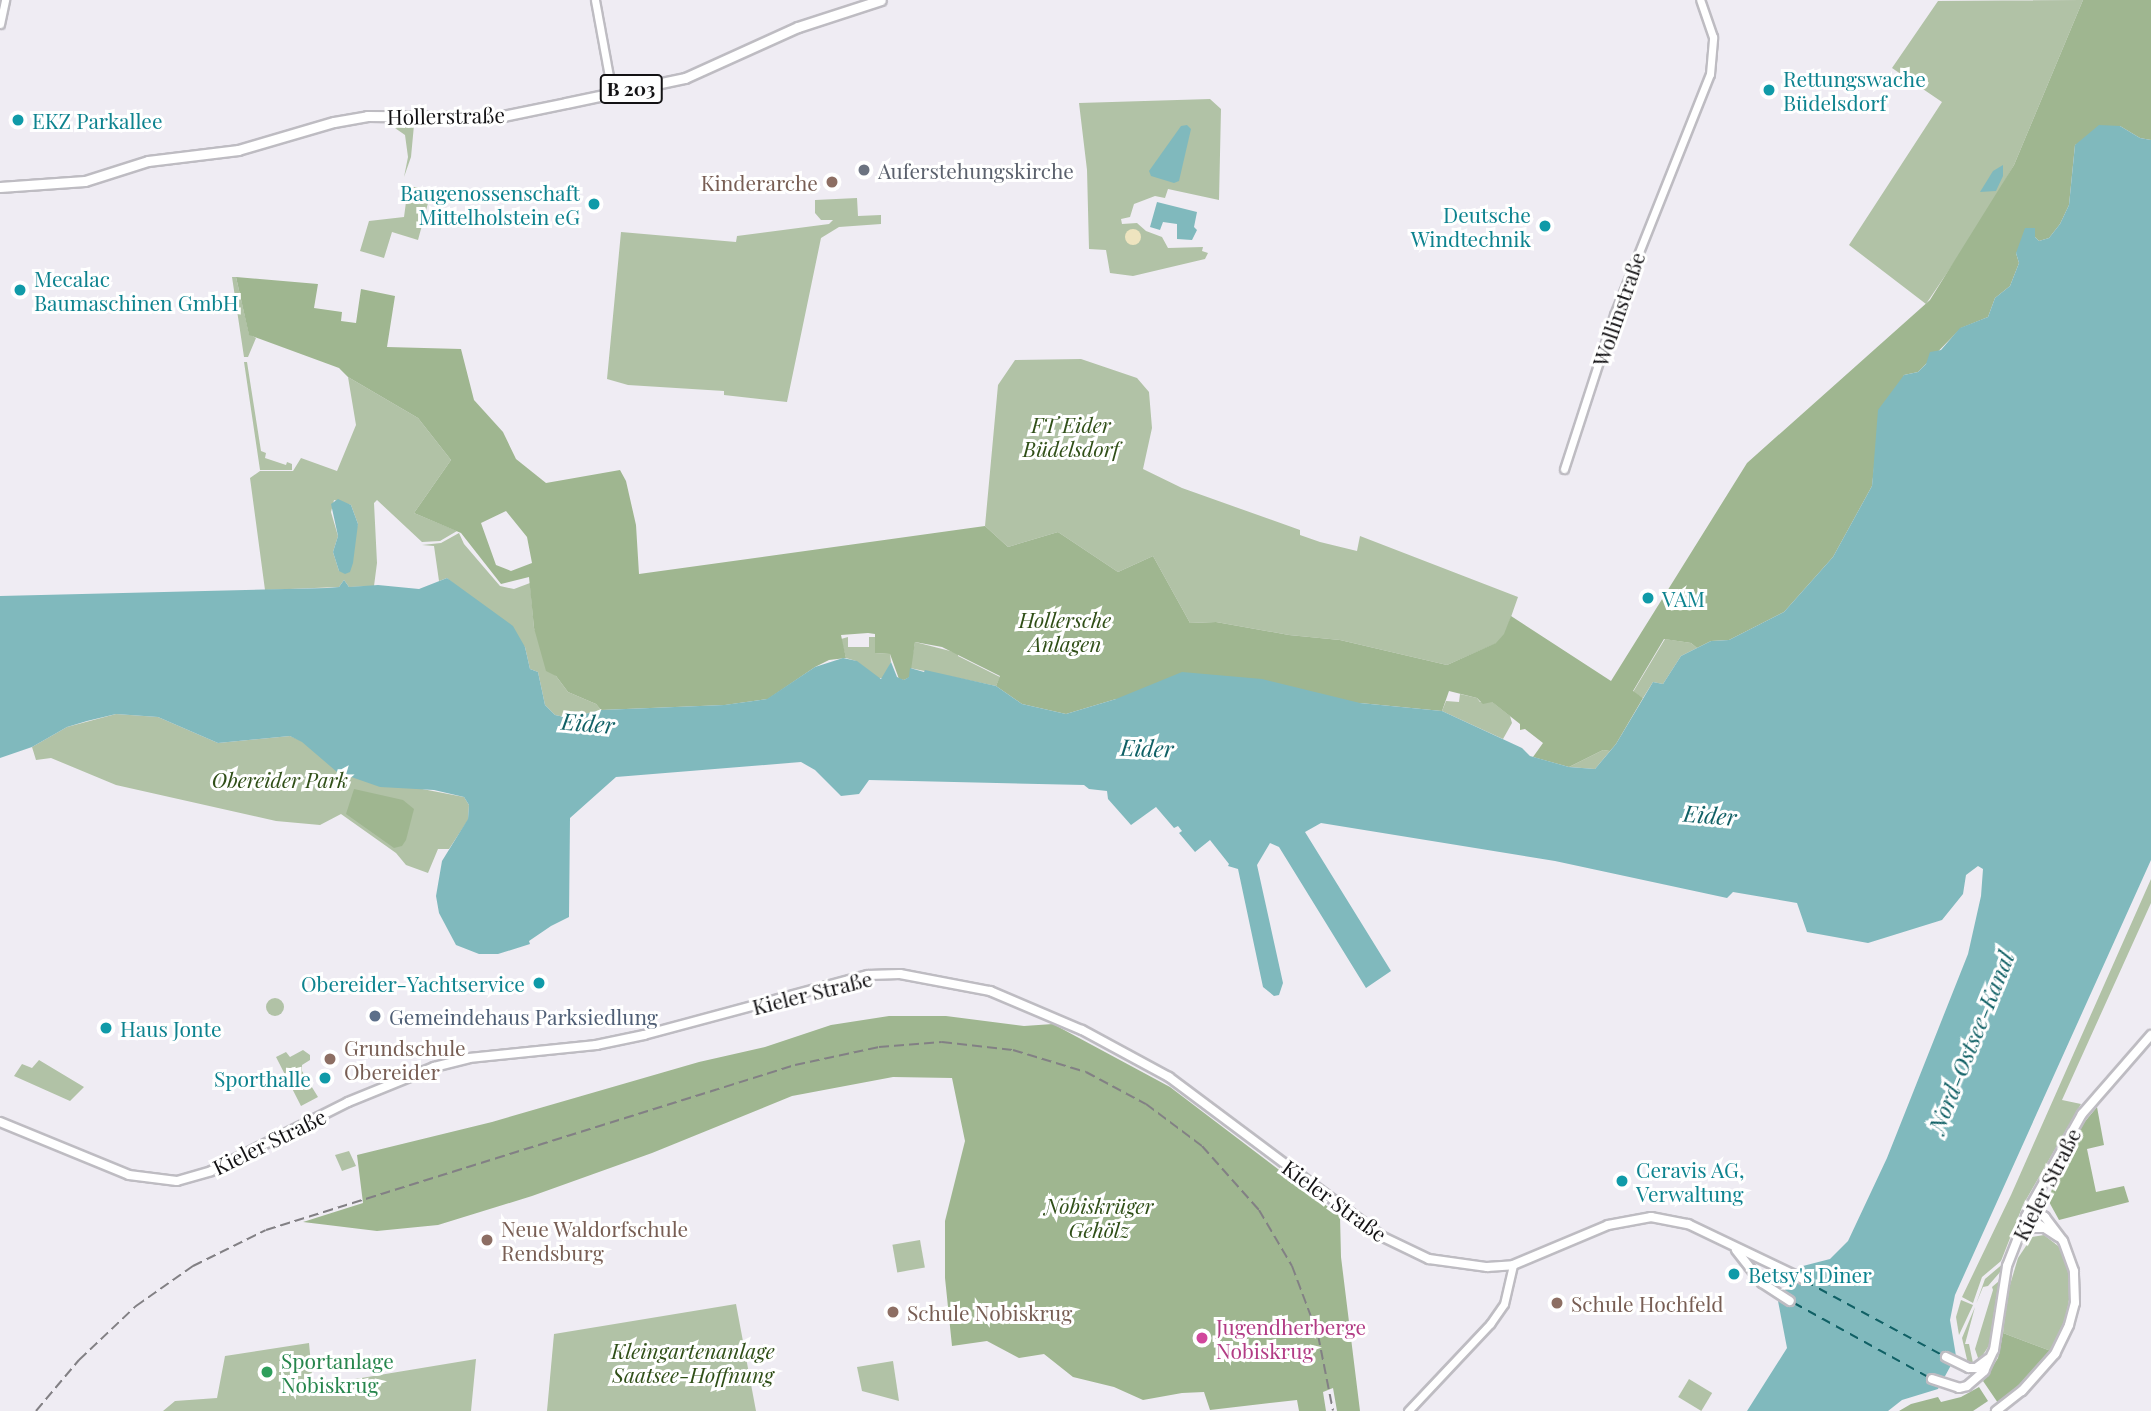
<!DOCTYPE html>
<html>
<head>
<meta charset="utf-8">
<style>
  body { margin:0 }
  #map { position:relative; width:2151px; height:1411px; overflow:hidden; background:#efecf3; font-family:"Playfair Display",serif }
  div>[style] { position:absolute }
  .green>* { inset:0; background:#b1c2a6; transform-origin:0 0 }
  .round { border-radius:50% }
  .forest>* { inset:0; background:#9fb690 }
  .sand>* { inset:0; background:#eee4bf }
  .water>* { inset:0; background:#80b9bd }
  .ferry>* { height:2px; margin-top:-1px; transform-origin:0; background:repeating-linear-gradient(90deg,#106065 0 9px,transparent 0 16px) }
  .roads { filter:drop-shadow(2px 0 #bebcc2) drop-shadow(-2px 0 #bebcc2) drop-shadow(0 2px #bebcc2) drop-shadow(0 -2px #bebcc2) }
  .tertiary>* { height:7px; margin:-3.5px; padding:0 3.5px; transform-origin:3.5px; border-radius:3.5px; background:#fff }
  .secondary>* { height:8px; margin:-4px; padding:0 4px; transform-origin:4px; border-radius:4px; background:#fff }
  .primary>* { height:9px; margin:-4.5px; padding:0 4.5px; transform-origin:4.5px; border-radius:4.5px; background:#fff }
  .rail>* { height:2px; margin-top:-1px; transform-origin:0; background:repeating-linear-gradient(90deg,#828084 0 10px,transparent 0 15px) }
  .dots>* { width:19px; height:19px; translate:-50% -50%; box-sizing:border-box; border:4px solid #fff; border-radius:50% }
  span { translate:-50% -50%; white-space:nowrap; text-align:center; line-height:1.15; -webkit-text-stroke:6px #fff; paint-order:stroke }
  .shield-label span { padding:2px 5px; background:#fff; border:2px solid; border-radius:5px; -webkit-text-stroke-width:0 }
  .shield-label { font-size:19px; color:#131214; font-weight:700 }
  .culture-label { font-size:21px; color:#0d838f }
  .left { translate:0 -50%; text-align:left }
  .right { translate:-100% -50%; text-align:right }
  .street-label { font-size:21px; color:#131214 }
  .worship-label { font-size:21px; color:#5b616d }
  .education-label { font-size:21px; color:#785e54 }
  .park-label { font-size:21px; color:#304f18; font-style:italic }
  .service-label { font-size:21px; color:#4e5e75 }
  .hotel-label { font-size:21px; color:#b23c85 }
  .leisure-label { font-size:21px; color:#27864d }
  .water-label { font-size:23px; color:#106065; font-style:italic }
</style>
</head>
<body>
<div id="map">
  <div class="green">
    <i style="clip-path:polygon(2083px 0,2014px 165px,1978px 227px,1926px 304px,1849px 245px,1942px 102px,1892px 68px,1938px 1px)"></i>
    <i style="clip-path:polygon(1210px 99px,1221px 109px,1219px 200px,1168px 189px,1165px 198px,1155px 196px,1134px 204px,1130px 217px,1121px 219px,1122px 224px,1137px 223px,1146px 231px,1162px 237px,1168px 248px,1203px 247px,1202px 251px,1208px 253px,1205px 259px,1133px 276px,1110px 273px,1106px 250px,1089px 249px,1087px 170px,1079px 103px)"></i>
    <i style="clip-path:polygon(414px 125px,411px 157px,404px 177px,408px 157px,405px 135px,392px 126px)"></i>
    <i style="clip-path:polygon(418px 187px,431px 192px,418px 240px,392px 232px,384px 258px,360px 251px,369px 221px,404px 217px,408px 187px)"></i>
    <i style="clip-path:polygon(857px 198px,858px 216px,881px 215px,881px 224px,839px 227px,821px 238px,787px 402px,724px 395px,724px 391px,628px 385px,607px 379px,621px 232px,736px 242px,737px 236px,829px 224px,833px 220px,821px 220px,815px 213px,815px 200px)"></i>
    <i style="clip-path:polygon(232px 277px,236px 277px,249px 334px,256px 338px,248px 357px,244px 357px)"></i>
    <i style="clip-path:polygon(1081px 359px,1137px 378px,1149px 392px,1152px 428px,1143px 469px,1182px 488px,1300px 530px,1300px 535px,1320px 542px,1357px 551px,1360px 536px,1518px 597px,1505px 634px,1497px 643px,1447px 665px,1340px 640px,1289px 635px,1216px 622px,1190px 623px,1153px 556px,1118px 572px,1058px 532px,1008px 547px,985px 526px,998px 385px,1015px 360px)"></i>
    <i style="clip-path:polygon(244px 362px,247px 362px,261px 451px,266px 453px,265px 458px,286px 465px,287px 462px,292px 464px,292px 470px,260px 470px)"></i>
    <i style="clip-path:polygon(evenodd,348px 377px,418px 418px,451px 460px,414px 513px,457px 531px,440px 541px,422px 542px,377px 500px,374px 503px,377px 563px,374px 586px,349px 587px,344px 580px,339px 587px,265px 590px,250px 478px,260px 471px,293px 471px,301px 458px,337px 471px,356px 425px,348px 377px,334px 500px,351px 505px,358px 524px,339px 571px,333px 552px,338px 536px,331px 512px,334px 500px)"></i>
    <i style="clip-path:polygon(459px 533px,464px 544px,500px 586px,514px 589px,530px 583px,534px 628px,556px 676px,568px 692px,596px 704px,601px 710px,569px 718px,555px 715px,545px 705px,538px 672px,530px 669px,525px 647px,447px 578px,439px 581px,434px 546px,422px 545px,441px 543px)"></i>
    <i style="clip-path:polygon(848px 637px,848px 647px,869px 647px,869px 637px,875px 637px,875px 653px,890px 654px,891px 662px,884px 678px,878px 678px,856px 661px,846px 658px,841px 639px)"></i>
    <i style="clip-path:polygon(1665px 639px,1691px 643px,1697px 648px,1681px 656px,1663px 684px,1653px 682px,1643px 698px,1633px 692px)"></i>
    <i style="clip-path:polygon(915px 642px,958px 653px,958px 656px,1000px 677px,996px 686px,910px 668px)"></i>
    <i style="clip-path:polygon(1460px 694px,1477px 698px,1480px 702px,1491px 701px,1510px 716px,1512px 723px,1503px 739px,1442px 711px,1446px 701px,1459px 702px)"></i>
    <i style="clip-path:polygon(116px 714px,158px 717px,218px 743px,290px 736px,417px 788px,464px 797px,469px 805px,468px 820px,449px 849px,438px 849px,428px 873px,406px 865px,396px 853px,341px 814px,320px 825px,276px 821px,116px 785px,51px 758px,36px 760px,32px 747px,67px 727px)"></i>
    <i style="clip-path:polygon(1603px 750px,1610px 751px,1595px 769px,1569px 767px)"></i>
    <i style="clip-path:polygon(2151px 879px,2151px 903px,2062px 1100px,2081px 1104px,2023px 1205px,2001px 1261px,1982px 1277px,1973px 1303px,1962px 1297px,2011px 1195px)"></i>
    <i class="round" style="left:266px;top:998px;width:18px;height:18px"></i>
    <i style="clip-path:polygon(303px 1050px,310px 1055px,310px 1060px,302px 1065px,302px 1071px,318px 1097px,301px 1106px,276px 1057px,286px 1052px,290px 1057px)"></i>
    <i style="clip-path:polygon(39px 1060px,84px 1087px,70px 1101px,14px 1076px,22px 1064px,32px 1068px)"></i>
    <i style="clip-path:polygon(349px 1151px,356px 1166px,342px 1171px,335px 1155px)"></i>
    <i style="clip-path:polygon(2044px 1235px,2062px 1249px,2072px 1279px,2066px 1320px,2051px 1351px,2003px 1333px,2007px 1295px,2018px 1258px,2032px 1237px)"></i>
    <i style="left:920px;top:1240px;width:28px;height:28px;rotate:80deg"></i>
    <i style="clip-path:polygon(2005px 1262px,2001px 1271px,1988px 1286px,1983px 1287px,1976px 1304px,1985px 1279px)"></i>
    <i style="clip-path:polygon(1999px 1281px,1990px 1344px,1979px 1361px,1975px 1349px,1993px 1290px,1992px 1287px)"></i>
    <i style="clip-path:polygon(1961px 1300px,1973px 1305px,1959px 1335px,1956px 1317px)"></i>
    <i style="clip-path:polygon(736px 1304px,756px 1411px,547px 1411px,554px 1334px)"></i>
    <i style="clip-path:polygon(1975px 1307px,1965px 1344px,1969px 1344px,1973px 1363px,1968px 1364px,1962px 1338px)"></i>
    <i style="clip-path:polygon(309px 1343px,313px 1386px,476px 1359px,471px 1411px,163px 1411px,175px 1401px,217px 1398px,225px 1356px)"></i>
    <i style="clip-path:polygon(893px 1361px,899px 1401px,862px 1391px,857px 1367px)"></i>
    <i style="left:1689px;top:1379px;width:27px;height:21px;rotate:31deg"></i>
  </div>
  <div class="forest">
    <i style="clip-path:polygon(evenodd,2083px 0,2151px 0,2151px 140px,2140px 138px,2120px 126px,2075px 145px,2069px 205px,2060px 224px,2049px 238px,2039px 241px,2035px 237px,2016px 253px,2019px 263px,2010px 286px,1995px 298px,1988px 317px,1961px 328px,1918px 372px,1904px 375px,1874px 468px,1872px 486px,1833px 557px,1784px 612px,1729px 640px,1711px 641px,1697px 648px,1691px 643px,1664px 639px,1633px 691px,1643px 698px,1616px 744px,1610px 751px,1603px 750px,1569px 767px,1533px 757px,1543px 743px,1525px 729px,1520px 730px,1520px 724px,1492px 702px,1483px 704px,1477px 698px,1449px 691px,1442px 711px,1360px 703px,1116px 699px,1066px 714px,1022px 704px,996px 686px,1000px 676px,942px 647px,915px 642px,910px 677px,904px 680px,899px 679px,890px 654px,875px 653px,875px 634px,868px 633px,841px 635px,846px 658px,829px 660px,815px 667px,768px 699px,725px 705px,601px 710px,596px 704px,568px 692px,556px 676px,546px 671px,534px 628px,529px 577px,501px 584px,461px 533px,414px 513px,451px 460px,418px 418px,348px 377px,339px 368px,249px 335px,236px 277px,318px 284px,314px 308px,342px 312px,341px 321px,356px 323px,361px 289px,395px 296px,387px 347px,461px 349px,474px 400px,503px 432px,516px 459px,546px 483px,620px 470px,626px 481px,636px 525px,639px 574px,985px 526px,1008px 547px,1058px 532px,1118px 572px,1153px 556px,1190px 623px,1216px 622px,1289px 635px,1340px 640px,1447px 665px,1496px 643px,1504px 634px,1511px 616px,1611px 681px,1747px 463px,1930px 300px,2014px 165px,2083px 0,506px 511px,527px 537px,532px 563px,511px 571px,496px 565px,481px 523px,506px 511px)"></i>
    <i style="clip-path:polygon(354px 789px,403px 800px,414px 809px,406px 840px,402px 846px,394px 848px,346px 814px)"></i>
    <i style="clip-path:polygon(889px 1016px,946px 1016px,1024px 1026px,1053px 1024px,1170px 1087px,1340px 1216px,1341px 1257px,1360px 1411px,1337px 1411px,1333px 1388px,1323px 1392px,1326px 1411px,1299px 1411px,1297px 1400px,1210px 1410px,1204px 1392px,1182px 1393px,1143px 1400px,1114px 1387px,1073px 1377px,1044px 1354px,1019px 1358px,987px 1341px,952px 1346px,945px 1278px,945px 1221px,965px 1141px,952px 1078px,893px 1077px,792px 1096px,652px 1153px,532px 1196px,438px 1225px,377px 1231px,303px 1222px,363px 1203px,357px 1155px,492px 1122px,699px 1062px,765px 1047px,831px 1025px)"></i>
    <i style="clip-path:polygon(2097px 1107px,2104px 1145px,2087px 1149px,2096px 1192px,2124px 1186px,2129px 1202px,2059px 1220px,2048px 1200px,2060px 1167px,2082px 1125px)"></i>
    <i style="clip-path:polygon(2003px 1333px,2051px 1351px,2021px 1384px,1998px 1403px,1983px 1381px,1998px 1358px)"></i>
    <i style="clip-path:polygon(1979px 1387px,1988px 1401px,1973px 1411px,1899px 1411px,1911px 1404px,1938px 1397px,1941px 1402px,1961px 1397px)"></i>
  </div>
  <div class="sand">
    <i class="round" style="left:1125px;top:229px;width:16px;height:16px"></i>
  </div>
  <div class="water">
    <i style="clip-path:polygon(1187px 125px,1191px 129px,1179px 181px,1174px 183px,1151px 176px,1149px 171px,1181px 126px)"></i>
    <i style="clip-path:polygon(2099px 125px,2120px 126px,2140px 138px,2151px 140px,2151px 860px,1955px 1295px,1950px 1320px,1956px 1356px,1938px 1389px,1902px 1400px,1888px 1411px,1747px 1411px,1787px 1348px,1778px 1301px,1799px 1267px,1830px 1259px,1848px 1241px,1887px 1158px,1968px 954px,1981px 896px,1983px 869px,1978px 866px,1966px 875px,1963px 894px,1942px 920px,1868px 943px,1807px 932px,1797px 903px,1733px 892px,1727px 898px,1555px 861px,1321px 823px,1305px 832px,1391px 971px,1366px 988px,1279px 847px,1270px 843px,1257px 865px,1283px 983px,1279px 995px,1274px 996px,1263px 987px,1238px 869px,1228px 866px,1229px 864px,1210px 840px,1195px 852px,1179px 833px,1182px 831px,1178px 826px,1174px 828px,1156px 807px,1131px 825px,1108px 799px,1107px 791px,1089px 789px,1084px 785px,869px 780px,859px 794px,841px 796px,815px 770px,801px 762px,616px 777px,570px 818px,569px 917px,551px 926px,529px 941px,530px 944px,498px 954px,479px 954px,456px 945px,439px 913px,436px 896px,442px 861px,468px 819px,469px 805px,464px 797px,434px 790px,380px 787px,337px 772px,302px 742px,290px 736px,218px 743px,158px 717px,116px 714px,87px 721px,67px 727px,32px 747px,0 758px,0 596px,327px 588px,339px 587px,344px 580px,349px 587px,378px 585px,419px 589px,447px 578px,513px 626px,525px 647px,530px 669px,538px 672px,545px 705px,555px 715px,569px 718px,601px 710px,724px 705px,767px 699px,815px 667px,843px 658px,857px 661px,881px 679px,891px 662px,897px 677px,904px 680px,909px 677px,910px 668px,924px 672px,925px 670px,996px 686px,1022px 704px,1066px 714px,1116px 699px,1182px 672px,1262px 679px,1360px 703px,1442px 711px,1522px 748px,1530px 756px,1569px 767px,1595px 769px,1616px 744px,1653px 682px,1663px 684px,1681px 656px,1711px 641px,1729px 640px,1784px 612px,1833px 557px,1872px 486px,1878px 410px,1904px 375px,1918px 372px,1926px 364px,1930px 352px,1941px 350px,1960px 328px,1988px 317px,1995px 298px,2010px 286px,2019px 263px,2016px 253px,2025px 228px,2035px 228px,2035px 237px,2039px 241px,2049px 238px,2060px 224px,2069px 205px,2075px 145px)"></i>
    <i style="clip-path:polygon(2003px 165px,2003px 176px,1996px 191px,1980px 192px,1993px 171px)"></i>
    <i style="clip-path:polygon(1157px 202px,1197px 212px,1194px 227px,1197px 230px,1192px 240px,1177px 239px,1177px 224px,1163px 222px,1160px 230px,1150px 227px)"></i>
    <i style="clip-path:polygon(338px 499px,351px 505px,358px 524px,353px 563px,350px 572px,345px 574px,339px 571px,333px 552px,338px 536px,331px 504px)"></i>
  </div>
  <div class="ferry">
    <i style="left:1805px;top:1281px;width:156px;rotate:28.4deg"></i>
    <i style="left:1794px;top:1303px;width:155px;rotate:28.9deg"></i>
  </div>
  <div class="roads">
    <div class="tertiary">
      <i style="left:595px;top:0;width:95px;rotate:79.6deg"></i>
      <i style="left:0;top:24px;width:25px;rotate:-78deg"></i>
      <i style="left:1564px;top:469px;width:162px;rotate:-72deg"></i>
      <i style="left:1614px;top:315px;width:259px;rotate:-68.3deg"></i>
      <i style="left:1710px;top:74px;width:37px;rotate:-85deg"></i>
      <i style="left:1713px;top:37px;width:39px;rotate:-109deg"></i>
      <i style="left:1408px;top:1411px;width:120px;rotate:-46.7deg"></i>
      <i style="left:1490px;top:1324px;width:24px;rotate:-55deg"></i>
      <i style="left:1504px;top:1304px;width:40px;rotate:-77deg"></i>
    </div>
    <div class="secondary">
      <i style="left:0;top:1122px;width:139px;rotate:22.3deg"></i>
      <i style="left:129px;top:1175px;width:48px;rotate:7.1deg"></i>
      <i style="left:177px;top:1181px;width:35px;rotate:-16deg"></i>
      <i style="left:211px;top:1171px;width:153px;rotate:-26.7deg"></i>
      <i style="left:348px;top:1102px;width:93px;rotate:-22.1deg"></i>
      <i style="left:434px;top:1067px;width:36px;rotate:-14deg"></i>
      <i style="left:469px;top:1058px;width:128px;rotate:-5.8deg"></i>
      <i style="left:596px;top:1045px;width:49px;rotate:-11.8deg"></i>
      <i style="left:644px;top:1035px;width:232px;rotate:-15deg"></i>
      <i style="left:868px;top:975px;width:32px;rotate:-2deg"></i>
      <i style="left:900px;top:974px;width:92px;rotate:10.7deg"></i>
      <i style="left:990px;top:991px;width:100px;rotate:23deg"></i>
      <i style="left:1082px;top:1030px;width:99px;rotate:28.4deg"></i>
      <i style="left:1169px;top:1077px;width:267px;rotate:36.8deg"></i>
      <i style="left:1383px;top:1237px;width:51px;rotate:25.6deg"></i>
      <i style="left:1429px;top:1259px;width:59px;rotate:7.9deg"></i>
      <i style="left:1487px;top:1267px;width:26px;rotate:-4deg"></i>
      <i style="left:1513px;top:1265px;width:103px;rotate:-22.8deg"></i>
      <i style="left:1608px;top:1225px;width:44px;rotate:-10.5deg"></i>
      <i style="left:1651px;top:1217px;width:38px;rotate:11deg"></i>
      <i style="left:1688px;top:1224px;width:127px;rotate:25.6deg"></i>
      <i style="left:2026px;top:1216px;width:38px;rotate:33deg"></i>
      <i style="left:2019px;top:1237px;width:15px;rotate:-37deg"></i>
      <i style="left:2031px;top:1228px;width:14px"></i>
      <i style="left:1736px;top:1250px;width:42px;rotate:51.8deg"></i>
      <i style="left:1762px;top:1283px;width:33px;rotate:33deg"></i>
      <i style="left:1946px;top:1357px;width:25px;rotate:26deg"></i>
      <i style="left:1969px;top:1368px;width:7px"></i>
      <i style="left:1976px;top:1368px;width:15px;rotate:-37deg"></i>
      <i style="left:1932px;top:1379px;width:28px;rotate:18deg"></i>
      <i style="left:1959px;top:1388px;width:8px;rotate:-14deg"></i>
      <i style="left:1967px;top:1386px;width:23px;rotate:-41deg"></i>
      <i style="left:1984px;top:1371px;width:23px;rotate:-65deg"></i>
      <i style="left:1994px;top:1350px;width:85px;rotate:-81.2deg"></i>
      <i style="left:2007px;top:1266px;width:63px;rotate:-68.7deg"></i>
      <i style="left:2030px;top:1207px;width:107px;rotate:-60.8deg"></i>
      <i style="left:2082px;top:1114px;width:105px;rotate:-48.9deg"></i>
      <i style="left:1996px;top:1411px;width:33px;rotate:-38deg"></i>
      <i style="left:2022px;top:1391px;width:50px;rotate:-48.3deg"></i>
      <i style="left:2055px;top:1354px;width:32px;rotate:-64deg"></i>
      <i style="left:2069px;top:1325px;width:23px;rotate:-75deg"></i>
      <i style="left:2075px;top:1303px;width:32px;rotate:-92deg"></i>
      <i style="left:2074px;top:1271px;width:32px;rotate:-110deg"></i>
      <i style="left:2063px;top:1241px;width:30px;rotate:-127deg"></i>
      <i style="left:2045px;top:1217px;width:18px;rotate:-146deg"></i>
    </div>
    <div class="primary">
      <i style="left:0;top:187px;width:85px;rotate:-4deg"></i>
      <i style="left:85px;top:181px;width:66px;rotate:-17.6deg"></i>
      <i style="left:148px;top:161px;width:91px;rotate:-7deg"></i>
      <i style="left:238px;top:150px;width:100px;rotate:-16.3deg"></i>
      <i style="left:334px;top:122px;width:34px;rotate:-10deg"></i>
      <i style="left:367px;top:116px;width:131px;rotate:0.4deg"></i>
      <i style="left:498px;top:117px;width:69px;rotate:-11.6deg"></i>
      <i style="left:566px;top:103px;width:122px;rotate:-11.9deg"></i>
      <i style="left:685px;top:78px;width:124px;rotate:-24.3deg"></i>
      <i style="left:798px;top:27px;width:87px;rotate:-18deg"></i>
    </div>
  </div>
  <div class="rail">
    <i style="left:36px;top:1411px;width:67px;rotate:-49.9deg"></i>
    <i style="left:79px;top:1360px;width:79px;rotate:-43.5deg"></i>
    <i style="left:136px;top:1306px;width:70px;rotate:-35.1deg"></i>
    <i style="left:193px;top:1266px;width:81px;rotate:-26.3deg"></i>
    <i style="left:266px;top:1230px;width:554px;rotate:-17.32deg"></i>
    <i style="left:795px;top:1065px;width:86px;rotate:-12.1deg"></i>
    <i style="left:879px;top:1047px;width:63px;rotate:-4.5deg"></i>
    <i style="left:942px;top:1042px;width:71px;rotate:6.4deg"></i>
    <i style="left:1013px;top:1050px;width:76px;rotate:16.8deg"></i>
    <i style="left:1086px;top:1072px;width:68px;rotate:28.1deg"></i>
    <i style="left:1146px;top:1104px;width:70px;rotate:36.9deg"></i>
    <i style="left:1202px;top:1146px;width:86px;rotate:48.3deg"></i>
    <i style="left:1259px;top:1210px;width:65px;rotate:59.5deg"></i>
    <i style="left:1292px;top:1266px;width:74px;rotate:69.4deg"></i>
    <i style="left:1318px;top:1335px;width:77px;rotate:78.8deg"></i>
  </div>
  <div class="dots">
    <i style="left:1769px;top:90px;background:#0f9aa8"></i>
    <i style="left:18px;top:120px;background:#0f9aa8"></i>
    <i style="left:864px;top:170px;background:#6b7280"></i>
    <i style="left:832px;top:182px;background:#8d6e63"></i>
    <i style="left:594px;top:204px;background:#0f9aa8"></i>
    <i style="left:1545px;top:226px;background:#0f9aa8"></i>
    <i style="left:20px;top:290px;background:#0f9aa8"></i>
    <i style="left:1648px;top:598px;background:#0f9aa8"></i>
    <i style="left:539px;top:983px;background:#0f9aa8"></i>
    <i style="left:375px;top:1016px;background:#5c6f8a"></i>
    <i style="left:106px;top:1028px;background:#0f9aa8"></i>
    <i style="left:330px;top:1059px;background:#8d6e63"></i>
    <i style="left:325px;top:1078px;background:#0f9aa8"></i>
    <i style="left:1622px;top:1181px;background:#0f9aa8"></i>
    <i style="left:487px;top:1240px;background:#8d6e63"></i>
    <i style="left:1734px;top:1274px;background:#0f9aa8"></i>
    <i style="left:1557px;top:1303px;background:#8d6e63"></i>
    <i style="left:893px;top:1312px;background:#8d6e63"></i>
    <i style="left:1202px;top:1338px;background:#d1479c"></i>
    <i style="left:267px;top:1372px;background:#2e9e5b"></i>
  </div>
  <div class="shield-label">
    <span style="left:631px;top:89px">B 203</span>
  </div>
  <div class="culture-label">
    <span class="left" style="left:1783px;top:90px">Rettungswache<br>Büdelsdorf</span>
    <span class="left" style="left:32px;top:120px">EKZ Parkallee</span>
    <span class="right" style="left:580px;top:204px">Baugenossenschaft<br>Mittelholstein eG</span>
    <span class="right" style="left:1531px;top:226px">Deutsche<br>Windtechnik</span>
    <span class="left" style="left:34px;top:290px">Mecalac<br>Baumaschinen GmbH</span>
    <span class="left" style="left:1662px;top:598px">VAM</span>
    <span class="right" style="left:525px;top:983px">Obereider-Yachtservice</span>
    <span class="left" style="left:120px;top:1028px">Haus Jonte</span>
    <span class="right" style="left:311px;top:1078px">Sporthalle</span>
    <span class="left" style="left:1636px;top:1181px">Ceravis AG,<br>Verwaltung</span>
    <span class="left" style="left:1748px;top:1274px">Betsy's Diner</span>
  </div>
  <div class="street-label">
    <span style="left:446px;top:115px;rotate:-1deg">Hollerstraße</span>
    <span style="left:1618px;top:309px;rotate:-71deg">Wollinstraße</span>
    <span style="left:812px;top:992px;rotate:-14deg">Kieler Straße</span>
    <span style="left:269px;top:1141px;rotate:-26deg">Kieler Straße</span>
    <span style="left:2046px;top:1184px;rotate:-63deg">Kieler Straße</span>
    <span style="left:1335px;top:1200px;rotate:36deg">Kieler Straße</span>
  </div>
  <div class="worship-label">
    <span class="left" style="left:878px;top:170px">Auferstehungskirche</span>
  </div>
  <div class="education-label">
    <span class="right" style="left:818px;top:182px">Kinderarche</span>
    <span class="left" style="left:344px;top:1059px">Grundschule<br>Obereider</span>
    <span class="left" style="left:501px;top:1240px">Neue Waldorfschule<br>Rendsburg</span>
    <span class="left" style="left:1571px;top:1303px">Schule Hochfeld</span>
    <span class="left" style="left:907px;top:1312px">Schule Nobiskrug</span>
  </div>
  <div class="park-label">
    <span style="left:1071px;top:436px">FT Eider<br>Büdelsdorf</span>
    <span style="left:1065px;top:631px">Hollersche<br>Anlagen</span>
    <span style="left:280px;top:779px">Obereider Park</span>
    <span style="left:1099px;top:1217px">Nobiskrüger<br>Gehölz</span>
    <span style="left:693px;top:1362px">Kleingartenanlage<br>Saatsee-Hoffnung</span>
  </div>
  <div class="service-label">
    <span class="left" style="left:389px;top:1016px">Gemeindehaus Parksiedlung</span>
  </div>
  <div class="hotel-label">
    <span class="left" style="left:1216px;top:1338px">Jugendherberge<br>Nobiskrug</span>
  </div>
  <div class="leisure-label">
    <span class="left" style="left:281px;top:1372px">Sportanlage<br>Nobiskrug</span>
  </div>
  <div class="water-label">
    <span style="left:588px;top:723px;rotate:5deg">Eider</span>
    <span style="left:1147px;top:748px;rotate:2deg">Eider</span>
    <span style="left:1710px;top:815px;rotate:5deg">Eider</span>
    <span style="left:1971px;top:1042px;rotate:-68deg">Nord-Ostsee-Kanal</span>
  </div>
</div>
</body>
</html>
